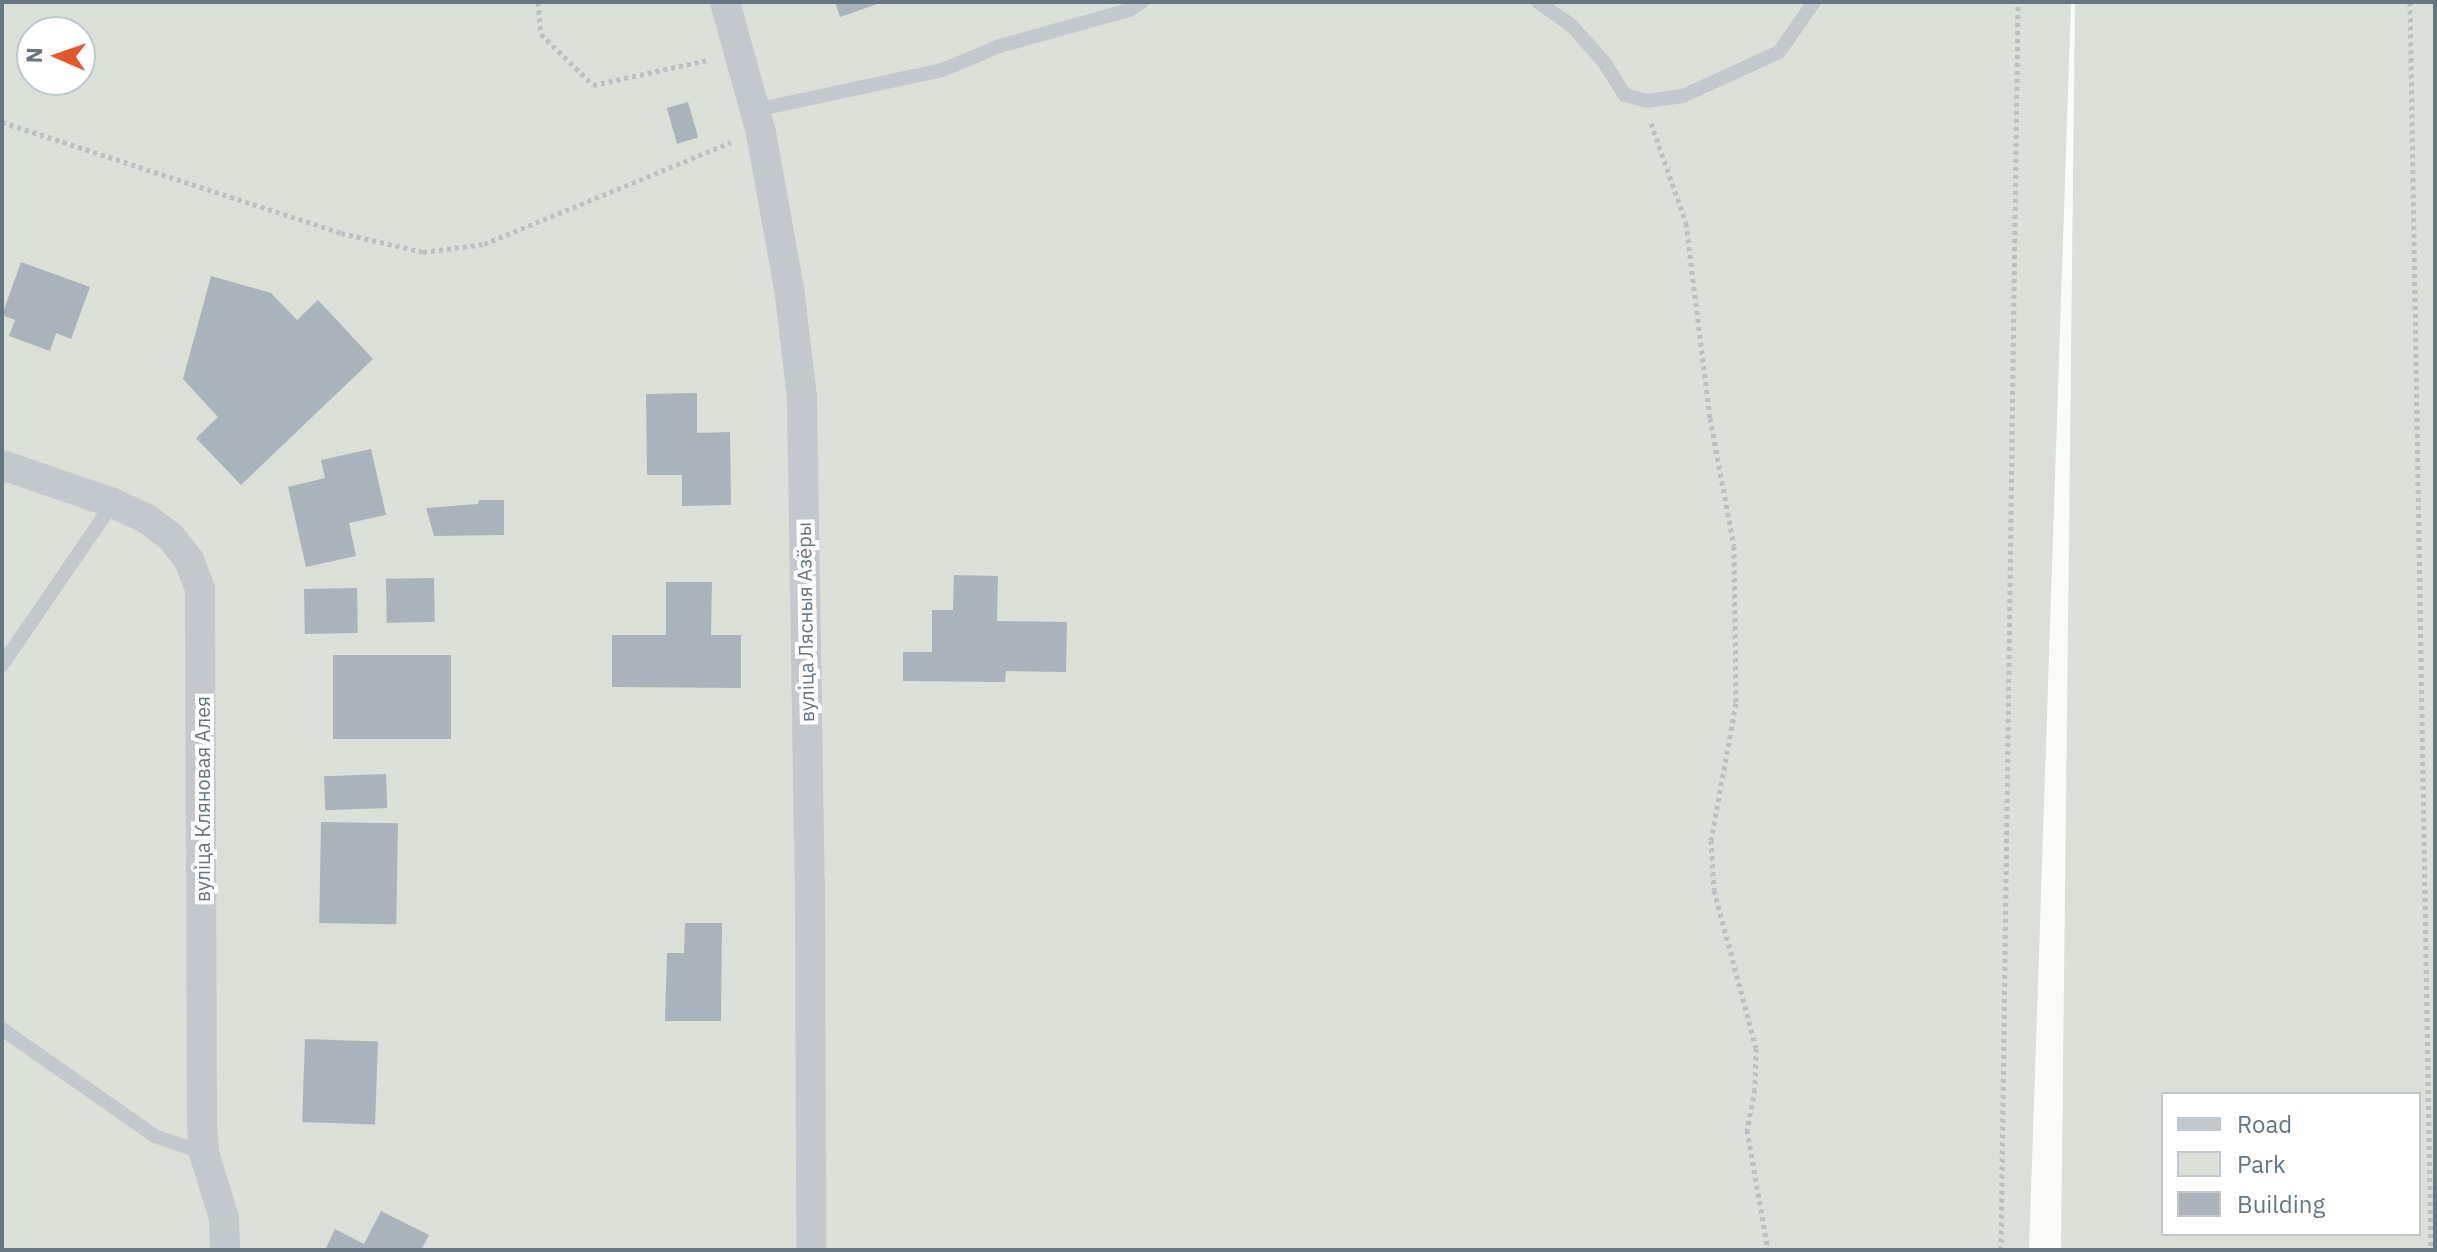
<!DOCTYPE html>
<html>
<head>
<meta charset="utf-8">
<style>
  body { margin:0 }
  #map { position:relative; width:2437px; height:1252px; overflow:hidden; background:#fafaf8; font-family:"IBM Plex Sans",sans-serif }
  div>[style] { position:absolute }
  .green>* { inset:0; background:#dadfd7 }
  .building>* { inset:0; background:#aab3b9; transform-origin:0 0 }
  .path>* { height:5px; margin-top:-2.5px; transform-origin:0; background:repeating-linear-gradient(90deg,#bbbfc2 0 4px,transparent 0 8px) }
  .lane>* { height:14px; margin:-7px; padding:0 7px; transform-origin:7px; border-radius:7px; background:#c3c8cc }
  .street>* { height:30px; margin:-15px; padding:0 15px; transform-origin:15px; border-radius:15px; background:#c3c8cc }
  span { translate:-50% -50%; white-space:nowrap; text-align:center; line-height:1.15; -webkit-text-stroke:8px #fff; paint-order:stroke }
  .street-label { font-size:20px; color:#657683 }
  .frame { position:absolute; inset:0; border:4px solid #657683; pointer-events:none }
  .legend { position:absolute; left:2161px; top:1092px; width:260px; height:144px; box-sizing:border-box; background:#fff; border:2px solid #c1c8cd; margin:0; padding:10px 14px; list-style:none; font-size:24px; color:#657683 }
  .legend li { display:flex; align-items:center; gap:16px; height:40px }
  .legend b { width:40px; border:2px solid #c1c8cd }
  .north { position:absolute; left:16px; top:16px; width:80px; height:80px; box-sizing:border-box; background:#fff; border:2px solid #c1c8cd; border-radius:50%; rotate:272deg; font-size:22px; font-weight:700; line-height:32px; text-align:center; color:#657683 }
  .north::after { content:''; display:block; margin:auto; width:28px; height:36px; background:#e4572e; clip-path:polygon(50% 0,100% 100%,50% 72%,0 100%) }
</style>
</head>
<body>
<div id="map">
  <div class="green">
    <i style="clip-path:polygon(evenodd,2px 2px,2071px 2px,2029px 1250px,2px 1250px,2px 2px,32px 32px,80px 32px,80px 80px,32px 80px,32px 32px)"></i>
    <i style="clip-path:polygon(evenodd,2075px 2px,2435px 2px,2435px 1250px,2061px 1250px,2075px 2px,2163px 1094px,2419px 1094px,2419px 1234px,2163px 1234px,2163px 1094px)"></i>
  </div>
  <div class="building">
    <i style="clip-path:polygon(835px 2px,883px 2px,840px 17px)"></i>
    <i style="left:688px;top:102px;width:37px;height:22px;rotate:74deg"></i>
    <i style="clip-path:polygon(21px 262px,90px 287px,71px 339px,56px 333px,50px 351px,9px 336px,15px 320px,2px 315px)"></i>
    <i style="clip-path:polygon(211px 276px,271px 293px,297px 320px,318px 300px,373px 359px,241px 485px,196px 438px,218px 417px,183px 379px)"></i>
    <i style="clip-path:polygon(697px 393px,697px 433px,730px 432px,731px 505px,682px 506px,682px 475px,647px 475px,646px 394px)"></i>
    <i style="clip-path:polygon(371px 449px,386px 515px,349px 523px,356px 556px,306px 567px,288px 487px,325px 478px,321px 460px)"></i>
    <i style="clip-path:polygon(479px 500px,504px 500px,504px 535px,434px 536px,426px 508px,478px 504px)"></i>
    <i style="clip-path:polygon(954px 575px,998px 576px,997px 621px,1067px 622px,1066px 672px,1006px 671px,1005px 682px,903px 681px,903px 652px,932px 652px,932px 610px,953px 610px)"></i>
    <i style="left:434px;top:578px;width:44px;height:48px;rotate:89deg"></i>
    <i style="clip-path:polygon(666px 582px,712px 582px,711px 635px,741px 635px,741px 688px,612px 687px,612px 635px,666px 635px)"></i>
    <i style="left:357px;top:588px;width:45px;height:53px;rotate:89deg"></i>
    <i style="left:333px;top:655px;width:118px;height:84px"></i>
    <i style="left:386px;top:774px;width:34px;height:62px;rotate:88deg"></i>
    <i style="left:321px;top:822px;width:77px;height:101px;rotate:1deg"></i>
    <i style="clip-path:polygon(685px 923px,722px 923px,721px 1021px,665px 1021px,667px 953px,684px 953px)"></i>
    <i style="left:305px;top:1039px;width:73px;height:83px;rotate:2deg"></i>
    <i style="clip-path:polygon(381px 1211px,429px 1235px,421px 1250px,325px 1250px,335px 1229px,364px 1244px)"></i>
  </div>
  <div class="path">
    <i style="left:538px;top:2px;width:32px;rotate:85deg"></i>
    <i style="left:541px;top:34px;width:73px;rotate:44.4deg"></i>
    <i style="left:593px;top:85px;width:118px;rotate:-12.3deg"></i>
    <i style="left:2410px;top:2px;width:1248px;rotate:89.04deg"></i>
    <i style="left:2px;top:122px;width:357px;rotate:18.1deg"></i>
    <i style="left:341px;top:233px;width:84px;rotate:13deg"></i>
    <i style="left:423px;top:252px;width:62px;rotate:-7.5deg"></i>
    <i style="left:484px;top:244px;width:267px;rotate:-22.4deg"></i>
    <i style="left:1651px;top:123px;width:106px;rotate:70.7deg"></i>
    <i style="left:1686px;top:223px;width:196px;rotate:83deg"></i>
    <i style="left:1710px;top:418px;width:130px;rotate:79.4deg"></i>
    <i style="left:1734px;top:546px;width:157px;rotate:89.3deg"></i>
    <i style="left:1736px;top:703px;width:139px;rotate:100.3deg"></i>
    <i style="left:1711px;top:840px;width:50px;rotate:86.6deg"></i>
    <i style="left:1714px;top:890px;width:163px;rotate:75.1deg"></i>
    <i style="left:1756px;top:1048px;width:41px;rotate:91.4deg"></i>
    <i style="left:1755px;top:1089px;width:42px;rotate:101deg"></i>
    <i style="left:1747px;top:1130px;width:122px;rotate:80.1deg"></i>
    <i style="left:2001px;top:1250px;width:1248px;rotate:-89.22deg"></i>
  </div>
  <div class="lane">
    <i style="left:1538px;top:2px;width:40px;rotate:34.9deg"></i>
    <i style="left:1571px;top:25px;width:50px;rotate:48.3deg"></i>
    <i style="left:1604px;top:62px;width:39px;rotate:58deg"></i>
    <i style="left:1625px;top:95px;width:23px;rotate:15deg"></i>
    <i style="left:1647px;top:101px;width:36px;rotate:-8deg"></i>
    <i style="left:1683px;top:96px;width:106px;rotate:-24.6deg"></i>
    <i style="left:1779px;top:52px;width:61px;rotate:-55deg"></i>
    <i style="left:756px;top:110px;width:190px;rotate:-12.1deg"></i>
    <i style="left:942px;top:70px;width:63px;rotate:-22.5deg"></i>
    <i style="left:1000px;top:46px;width:134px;rotate:-15.6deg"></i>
    <i style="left:1129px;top:10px;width:15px;rotate:-32deg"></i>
    <i style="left:2px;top:665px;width:196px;rotate:-55.6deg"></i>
    <i style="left:2px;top:1029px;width:187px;rotate:35deg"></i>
    <i style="left:155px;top:1136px;width:52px;rotate:19.1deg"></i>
  </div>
  <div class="street">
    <i style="left:725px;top:2px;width:136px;rotate:74.6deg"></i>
    <i style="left:761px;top:133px;width:158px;rotate:79.8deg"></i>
    <i style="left:789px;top:288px;width:110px;rotate:83.2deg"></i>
    <i style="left:802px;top:397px;width:483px;rotate:89.1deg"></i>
    <i style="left:810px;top:880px;width:370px;rotate:89.8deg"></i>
    <i style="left:2px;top:465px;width:117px;rotate:18.9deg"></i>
    <i style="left:113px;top:503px;width:38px;rotate:25deg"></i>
    <i style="left:147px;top:519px;width:30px;rotate:37deg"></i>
    <i style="left:171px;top:537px;width:29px;rotate:52deg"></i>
    <i style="left:189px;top:560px;width:31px;rotate:69deg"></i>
    <i style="left:200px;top:589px;width:534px;rotate:89.79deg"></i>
    <i style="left:202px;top:1123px;width:30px;rotate:86deg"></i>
    <i style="left:204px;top:1153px;width:68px;rotate:72.9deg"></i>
    <i style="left:224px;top:1218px;width:32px;rotate:88deg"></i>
  </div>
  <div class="street-label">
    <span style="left:805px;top:622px;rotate:-91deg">вуліца Лясныя Азёры</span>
    <span style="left:202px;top:799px;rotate:-90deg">вуліца Кляновая Алея</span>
  </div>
  <div class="frame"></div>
  <ul class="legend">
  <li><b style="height:10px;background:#c3c8cc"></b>Road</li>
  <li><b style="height:22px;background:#dadfd7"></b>Park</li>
  <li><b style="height:22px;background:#aab3b9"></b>Building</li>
  </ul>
  <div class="north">N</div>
</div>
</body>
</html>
